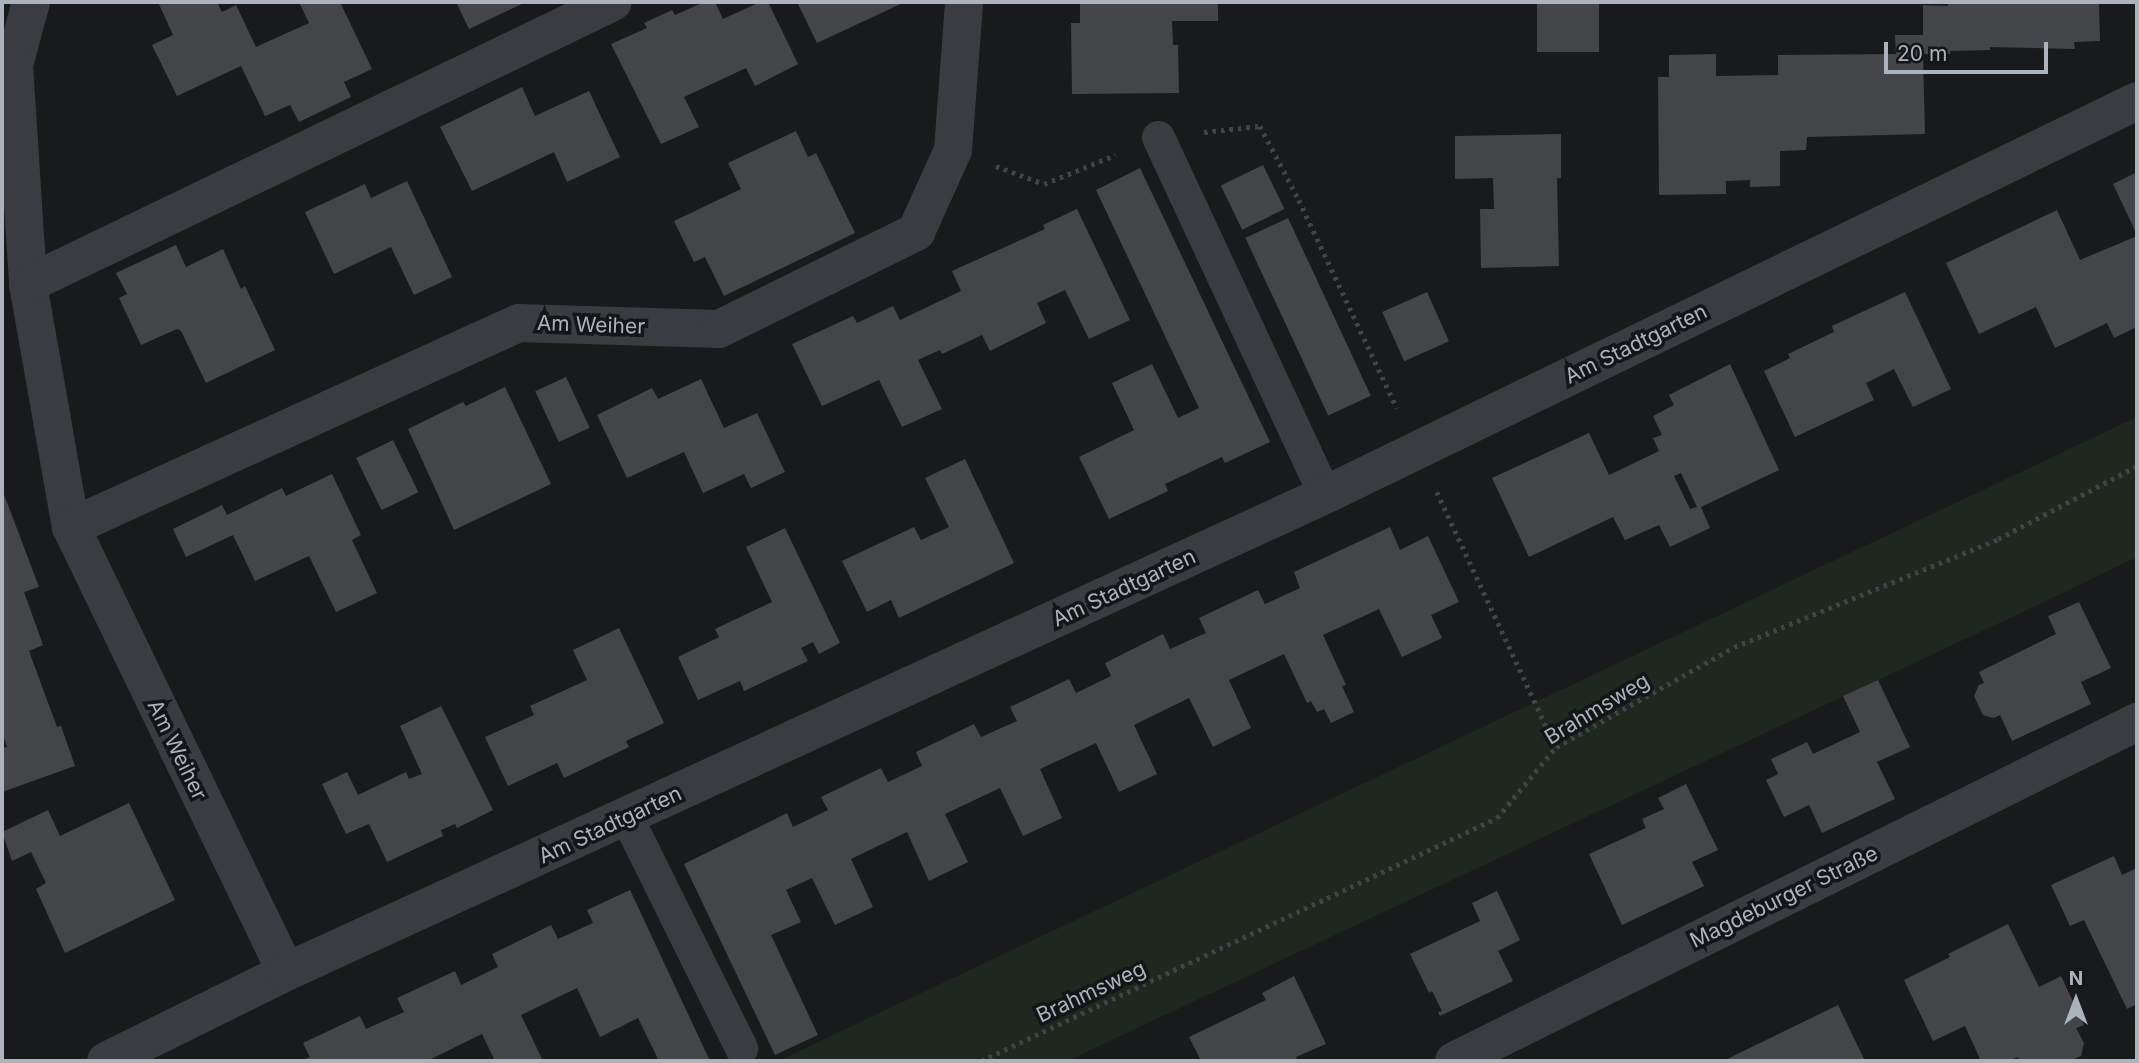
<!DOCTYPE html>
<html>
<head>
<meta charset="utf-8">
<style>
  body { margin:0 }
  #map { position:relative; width:2139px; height:1063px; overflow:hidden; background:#191a1c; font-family:Inter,sans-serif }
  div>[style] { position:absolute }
  .green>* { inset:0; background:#1f281f }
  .building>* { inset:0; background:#434549; transform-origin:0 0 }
  .path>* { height:4.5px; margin-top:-2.25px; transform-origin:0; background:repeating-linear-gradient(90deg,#404449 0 3.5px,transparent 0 8.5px) }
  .lane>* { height:33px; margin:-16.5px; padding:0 16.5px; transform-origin:16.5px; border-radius:16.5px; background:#3a3c41 }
  .street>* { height:38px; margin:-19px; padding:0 19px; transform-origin:19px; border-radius:19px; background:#3a3c41 }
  span { translate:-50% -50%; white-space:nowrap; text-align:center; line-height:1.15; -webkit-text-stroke:7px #141517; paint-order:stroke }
  .street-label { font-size:21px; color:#abb3bd }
  .frame { position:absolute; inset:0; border:4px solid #abb3bd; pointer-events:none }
  .north { position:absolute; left:2041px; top:965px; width:70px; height:70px; -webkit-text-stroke:5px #141517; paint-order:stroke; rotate:0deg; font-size:19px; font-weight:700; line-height:28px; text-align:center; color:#abb3bd }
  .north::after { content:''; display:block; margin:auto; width:24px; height:32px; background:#abb3bd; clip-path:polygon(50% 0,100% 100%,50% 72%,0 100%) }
  .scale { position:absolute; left:1884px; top:42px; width:164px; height:32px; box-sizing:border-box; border:4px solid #abb3bd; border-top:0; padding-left:9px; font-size:21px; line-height:24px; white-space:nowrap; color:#abb3bd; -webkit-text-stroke:5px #141517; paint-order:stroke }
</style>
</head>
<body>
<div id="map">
  <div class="green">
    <i style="clip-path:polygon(2137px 417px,2137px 557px,2046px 601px,1067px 1061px,778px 1061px)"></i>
  </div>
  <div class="building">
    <i style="clip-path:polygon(158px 2px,217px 2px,222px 12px,236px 5px,256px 47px,309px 23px,299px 2px,340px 2px,372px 69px,344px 82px,351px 97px,299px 122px,290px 105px,265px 116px,241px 66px,177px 96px,152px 45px,173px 35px)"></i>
    <i style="clip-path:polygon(456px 2px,526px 2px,469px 29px)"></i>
    <i style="clip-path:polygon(704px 2px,715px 2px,723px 19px,760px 2px,768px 2px,798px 64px,755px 86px,746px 68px,684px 97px,699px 127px,661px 144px,611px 44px,647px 28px,644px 23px,672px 10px,675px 15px)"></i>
    <i style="clip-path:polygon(797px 2px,905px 2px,817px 43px)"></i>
    <i style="clip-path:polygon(1080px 2px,1218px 2px,1218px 21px,1172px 21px,1173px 45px,1178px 45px,1179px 93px,1072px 94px,1071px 23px,1080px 23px)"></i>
    <i style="left:1537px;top:2px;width:62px;height:50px"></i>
    <i style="clip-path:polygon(1948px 2px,2099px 2px,2100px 41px,2074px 42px,2075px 49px,1990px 47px,1990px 50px,1950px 51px,1950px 54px,1923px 54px,1925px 134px,1807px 137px,1806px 150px,1780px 151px,1780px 186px,1750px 187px,1750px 180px,1726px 181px,1726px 194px,1659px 195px,1658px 77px,1669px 77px,1669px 55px,1716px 54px,1716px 76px,1778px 75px,1778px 55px,1896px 54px,1895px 35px,1923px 35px,1923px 5px,1948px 6px)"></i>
    <i style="clip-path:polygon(522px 87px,535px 116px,589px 91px,620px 157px,567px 182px,554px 152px,472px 191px,440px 127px)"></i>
    <i style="clip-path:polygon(796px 131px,808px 157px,816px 153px,855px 233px,724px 296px,705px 257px,694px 262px,674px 221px,741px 189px,728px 163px)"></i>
    <i style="clip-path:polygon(1561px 134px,1561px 178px,1557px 178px,1559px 266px,1481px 268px,1480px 209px,1494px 209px,1493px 178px,1455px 179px,1455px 136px)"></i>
    <i style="left:1263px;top:165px;width:49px;height:47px;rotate:64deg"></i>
    <i style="clip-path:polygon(1140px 168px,1270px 442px,1225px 463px,1222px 457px,1201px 467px,1165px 484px,1168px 491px,1109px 519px,1079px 457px,1134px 430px,1112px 383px,1152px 364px,1178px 418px,1199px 408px,1096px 190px)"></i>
    <i style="clip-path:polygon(2137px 172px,2137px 235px,2113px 184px)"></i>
    <i style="clip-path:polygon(407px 181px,452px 277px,414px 295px,391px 247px,334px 274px,305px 212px,365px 184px,371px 198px)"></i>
    <i style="clip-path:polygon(1077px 209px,1130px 320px,1089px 339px,1065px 290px,1037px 303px,1046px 323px,990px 351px,982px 335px,942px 354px,940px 350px,918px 360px,942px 409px,902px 427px,879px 380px,822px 406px,792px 344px,853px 316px,857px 323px,893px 306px,900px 320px,921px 310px,961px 291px,952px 271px,1045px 229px,1043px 225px)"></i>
    <i style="clip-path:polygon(2057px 210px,2080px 260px,2137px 236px,2137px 327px,2114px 338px,2107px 323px,2055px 348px,2036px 307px,1979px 334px,1946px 263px)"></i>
    <i style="left:1288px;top:218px;width:196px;height:47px;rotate:65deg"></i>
    <i style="clip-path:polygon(176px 245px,186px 267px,223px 249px,241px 289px,245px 286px,275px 350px,206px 383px,181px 331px,177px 329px,141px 345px,119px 298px,127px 294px,116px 273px)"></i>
    <i style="left:1427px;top:292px;width:54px;height:49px;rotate:66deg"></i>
    <i style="clip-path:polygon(1905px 292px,1951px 389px,1913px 407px,1894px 369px,1866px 383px,1874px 400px,1795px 437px,1764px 371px,1790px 358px,1788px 354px,1834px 332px,1832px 326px)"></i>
    <i style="clip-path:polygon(evenodd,1730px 364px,1779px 470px,1701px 507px,1710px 528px,1670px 547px,1659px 525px,1625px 540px,1613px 517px,1529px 557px,1492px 478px,1589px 433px,1609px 475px,1630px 465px,1659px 451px,1653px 438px,1662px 435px,1653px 416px,1674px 405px,1669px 395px,1730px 364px,1681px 473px,1697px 507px,1690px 509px,1674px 476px,1681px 473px)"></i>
    <i style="left:566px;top:377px;width:56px;height:34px;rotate:65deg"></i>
    <i style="clip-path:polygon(701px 379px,724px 428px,757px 413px,785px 472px,751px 488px,744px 474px,703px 493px,684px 452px,627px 478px,597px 415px,652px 388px,658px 399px)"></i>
    <i style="clip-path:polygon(505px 387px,551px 484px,454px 530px,408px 429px,463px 402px,466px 406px)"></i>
    <i style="left:393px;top:440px;width:58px;height:41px;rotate:64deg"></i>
    <i style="clip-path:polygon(965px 459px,1014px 563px,899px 618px,891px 600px,867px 612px,842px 561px,914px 527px,921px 540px,949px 527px,925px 478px)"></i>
    <i style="clip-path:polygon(332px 474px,361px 535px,352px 540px,377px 593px,336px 612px,309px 556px,255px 581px,233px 535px,186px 557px,173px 529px,222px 505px,227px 515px,282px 488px,286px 496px)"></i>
    <i style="clip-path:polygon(2px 489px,39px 587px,24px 592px,43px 645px,29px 651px,57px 727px,61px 726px,75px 766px,2px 792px,2px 748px,7px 747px,2px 732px)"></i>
    <i style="clip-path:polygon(1390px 527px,1400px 550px,1428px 536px,1459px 602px,1431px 615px,1442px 638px,1402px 657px,1379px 609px,1323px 635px,1346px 685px,1342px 686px,1354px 712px,1331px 723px,1324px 709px,1317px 712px,1311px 701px,1307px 703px,1284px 654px,1229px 680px,1251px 728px,1213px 747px,1189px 698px,1134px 725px,1157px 774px,1119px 792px,1096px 743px,1040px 769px,1062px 818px,1023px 836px,1000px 788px,945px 814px,968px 862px,929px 881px,907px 832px,851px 859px,873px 907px,835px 925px,812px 878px,786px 890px,801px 922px,771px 935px,818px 1035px,775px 1055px,684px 864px,787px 813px,793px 827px,828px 810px,821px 797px,881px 768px,888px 782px,922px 766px,916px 752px,974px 724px,981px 737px,1017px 721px,1010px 707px,1069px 679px,1076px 693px,1111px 676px,1105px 663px,1163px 634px,1170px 649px,1206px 633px,1199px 618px,1258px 590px,1265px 604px,1300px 588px,1294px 572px)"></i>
    <i style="clip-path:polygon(785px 528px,840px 643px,819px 654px,813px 642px,801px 648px,808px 661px,744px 691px,740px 681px,698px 700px,678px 657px,719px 637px,715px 629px,772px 602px,746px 547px)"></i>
    <i style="clip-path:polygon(2079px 602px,2111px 668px,2081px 682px,2091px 704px,2012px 741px,2000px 715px,1994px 718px,1983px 715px,1974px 696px,1979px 685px,1984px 683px,1979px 672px,2056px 634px,2048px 616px)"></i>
    <i style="clip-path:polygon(619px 628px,664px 723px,626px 741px,629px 747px,564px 778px,557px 763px,508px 786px,485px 737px,534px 715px,530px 706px,587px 680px,573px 650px)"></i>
    <i style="clip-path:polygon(1878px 680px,1910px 747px,1877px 762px,1895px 799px,1822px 833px,1809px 805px,1784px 817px,1766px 780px,1778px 774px,1771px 759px,1807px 742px,1813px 754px,1860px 732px,1843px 696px)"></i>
    <i style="clip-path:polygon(441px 706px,493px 810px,457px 828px,455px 824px,441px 830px,443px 836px,387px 862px,369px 824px,346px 834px,322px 784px,347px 772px,358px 795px,406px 772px,409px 779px,422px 774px,400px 726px)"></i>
    <i style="clip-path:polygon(1686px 784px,1718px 850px,1692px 862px,1704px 886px,1622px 925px,1589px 854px,1646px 828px,1642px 819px,1664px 809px,1658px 798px)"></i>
    <i style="clip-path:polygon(129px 803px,175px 900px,65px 953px,36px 889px,46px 883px,31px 852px,12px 861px,2px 832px,48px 810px,60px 836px)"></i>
    <i style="clip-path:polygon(2114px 856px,2122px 875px,2137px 868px,2137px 1004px,2127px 1009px,2084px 920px,2070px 926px,2051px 885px)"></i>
    <i style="clip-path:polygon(630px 890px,710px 1061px,659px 1061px,638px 1018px,600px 1037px,577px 988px,521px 1015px,543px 1061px,495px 1061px,482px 1034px,427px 1061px,300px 1061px,310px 1057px,303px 1043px,360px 1016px,366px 1029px,404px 1012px,397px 998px,455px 971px,461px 985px,498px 967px,492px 954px,551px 925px,558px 939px,593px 923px,587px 910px)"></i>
    <i style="clip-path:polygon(1497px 891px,1520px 940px,1498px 951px,1513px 981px,1440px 1016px,1438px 1012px,1442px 1011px,1432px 991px,1429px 993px,1410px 954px,1480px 921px,1472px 903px)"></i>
    <i style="clip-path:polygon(2008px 924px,2039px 987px,2061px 976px,2084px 1025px,2076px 1028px,2084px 1043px,2081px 1056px,2069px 1061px,2020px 1061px,2018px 1057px,2008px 1061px,1981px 1061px,1965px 1026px,1933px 1041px,1904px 980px,1950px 957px,1948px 954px)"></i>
    <i style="clip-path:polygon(1294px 976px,1326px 1044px,1296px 1057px,1298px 1061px,1201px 1061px,1189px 1037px,1266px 1000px,1262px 993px)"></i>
    <i style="clip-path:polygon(1838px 1005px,1865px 1061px,1723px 1061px)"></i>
  </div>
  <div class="path">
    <i style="left:1204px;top:132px;width:56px;rotate:-6.1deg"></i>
    <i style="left:1260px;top:126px;width:84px;rotate:62.2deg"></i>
    <i style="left:1299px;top:200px;width:230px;rotate:64.8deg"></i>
    <i style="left:996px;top:166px;width:51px;rotate:20.6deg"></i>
    <i style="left:1044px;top:184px;width:77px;rotate:-22.2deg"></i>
    <i style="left:1437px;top:492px;width:281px;rotate:65deg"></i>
    <i style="left:981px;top:1061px;width:570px;rotate:-25.22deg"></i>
    <i style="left:1497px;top:818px;width:92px;rotate:-50.3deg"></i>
    <i style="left:1556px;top:747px;width:204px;rotate:-29.3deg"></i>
    <i style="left:1734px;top:647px;width:285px;rotate:-22.2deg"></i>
    <i style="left:1998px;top:539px;width:157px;rotate:-27.7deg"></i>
  </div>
  <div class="lane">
    <i style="left:1158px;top:137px;width:395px;rotate:65deg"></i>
    <i style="left:627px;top:818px;width:257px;rotate:63.6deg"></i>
  </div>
  <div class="street">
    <i style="left:31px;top:2px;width:65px;rotate:105.1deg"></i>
    <i style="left:14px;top:65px;width:219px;rotate:86.3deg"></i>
    <i style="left:28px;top:284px;width:247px;rotate:80deg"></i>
    <i style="left:71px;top:527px;width:494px;rotate:64.2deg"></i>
    <i style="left:28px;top:284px;width:649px;rotate:-25.74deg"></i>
    <i style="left:71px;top:527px;width:492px;rotate:-24.5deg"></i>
    <i style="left:519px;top:323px;width:200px;rotate:1.7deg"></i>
    <i style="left:719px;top:329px;width:220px;rotate:-26.2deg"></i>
    <i style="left:916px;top:232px;width:90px;rotate:-65.7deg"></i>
    <i style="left:953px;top:150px;width:148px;rotate:-85.7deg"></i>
    <i style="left:106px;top:1061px;width:201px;rotate:-26.3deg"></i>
    <i style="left:286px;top:972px;width:1143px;rotate:-24.66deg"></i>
    <i style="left:1325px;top:495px;width:903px;rotate:-25.88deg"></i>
    <i style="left:1454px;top:1061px;width:763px;rotate:-26.4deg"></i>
  </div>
  <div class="street-label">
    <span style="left:591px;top:325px;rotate:2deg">Am Weiher</span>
    <span style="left:1636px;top:344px;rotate:-26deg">Am Stadtgarten</span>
    <span style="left:1124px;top:588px;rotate:-25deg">Am Stadtgarten</span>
    <span style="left:1597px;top:709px;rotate:-31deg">Brahmsweg</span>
    <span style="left:177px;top:750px;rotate:64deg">Am Weiher</span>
    <span style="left:610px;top:825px;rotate:-25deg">Am Stadtgarten</span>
    <span style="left:1784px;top:897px;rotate:-26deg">Magdeburger Straße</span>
    <span style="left:1091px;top:992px;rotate:-25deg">Brahmsweg</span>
  </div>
  <div class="frame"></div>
  <div class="north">N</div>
  <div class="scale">20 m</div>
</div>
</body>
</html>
